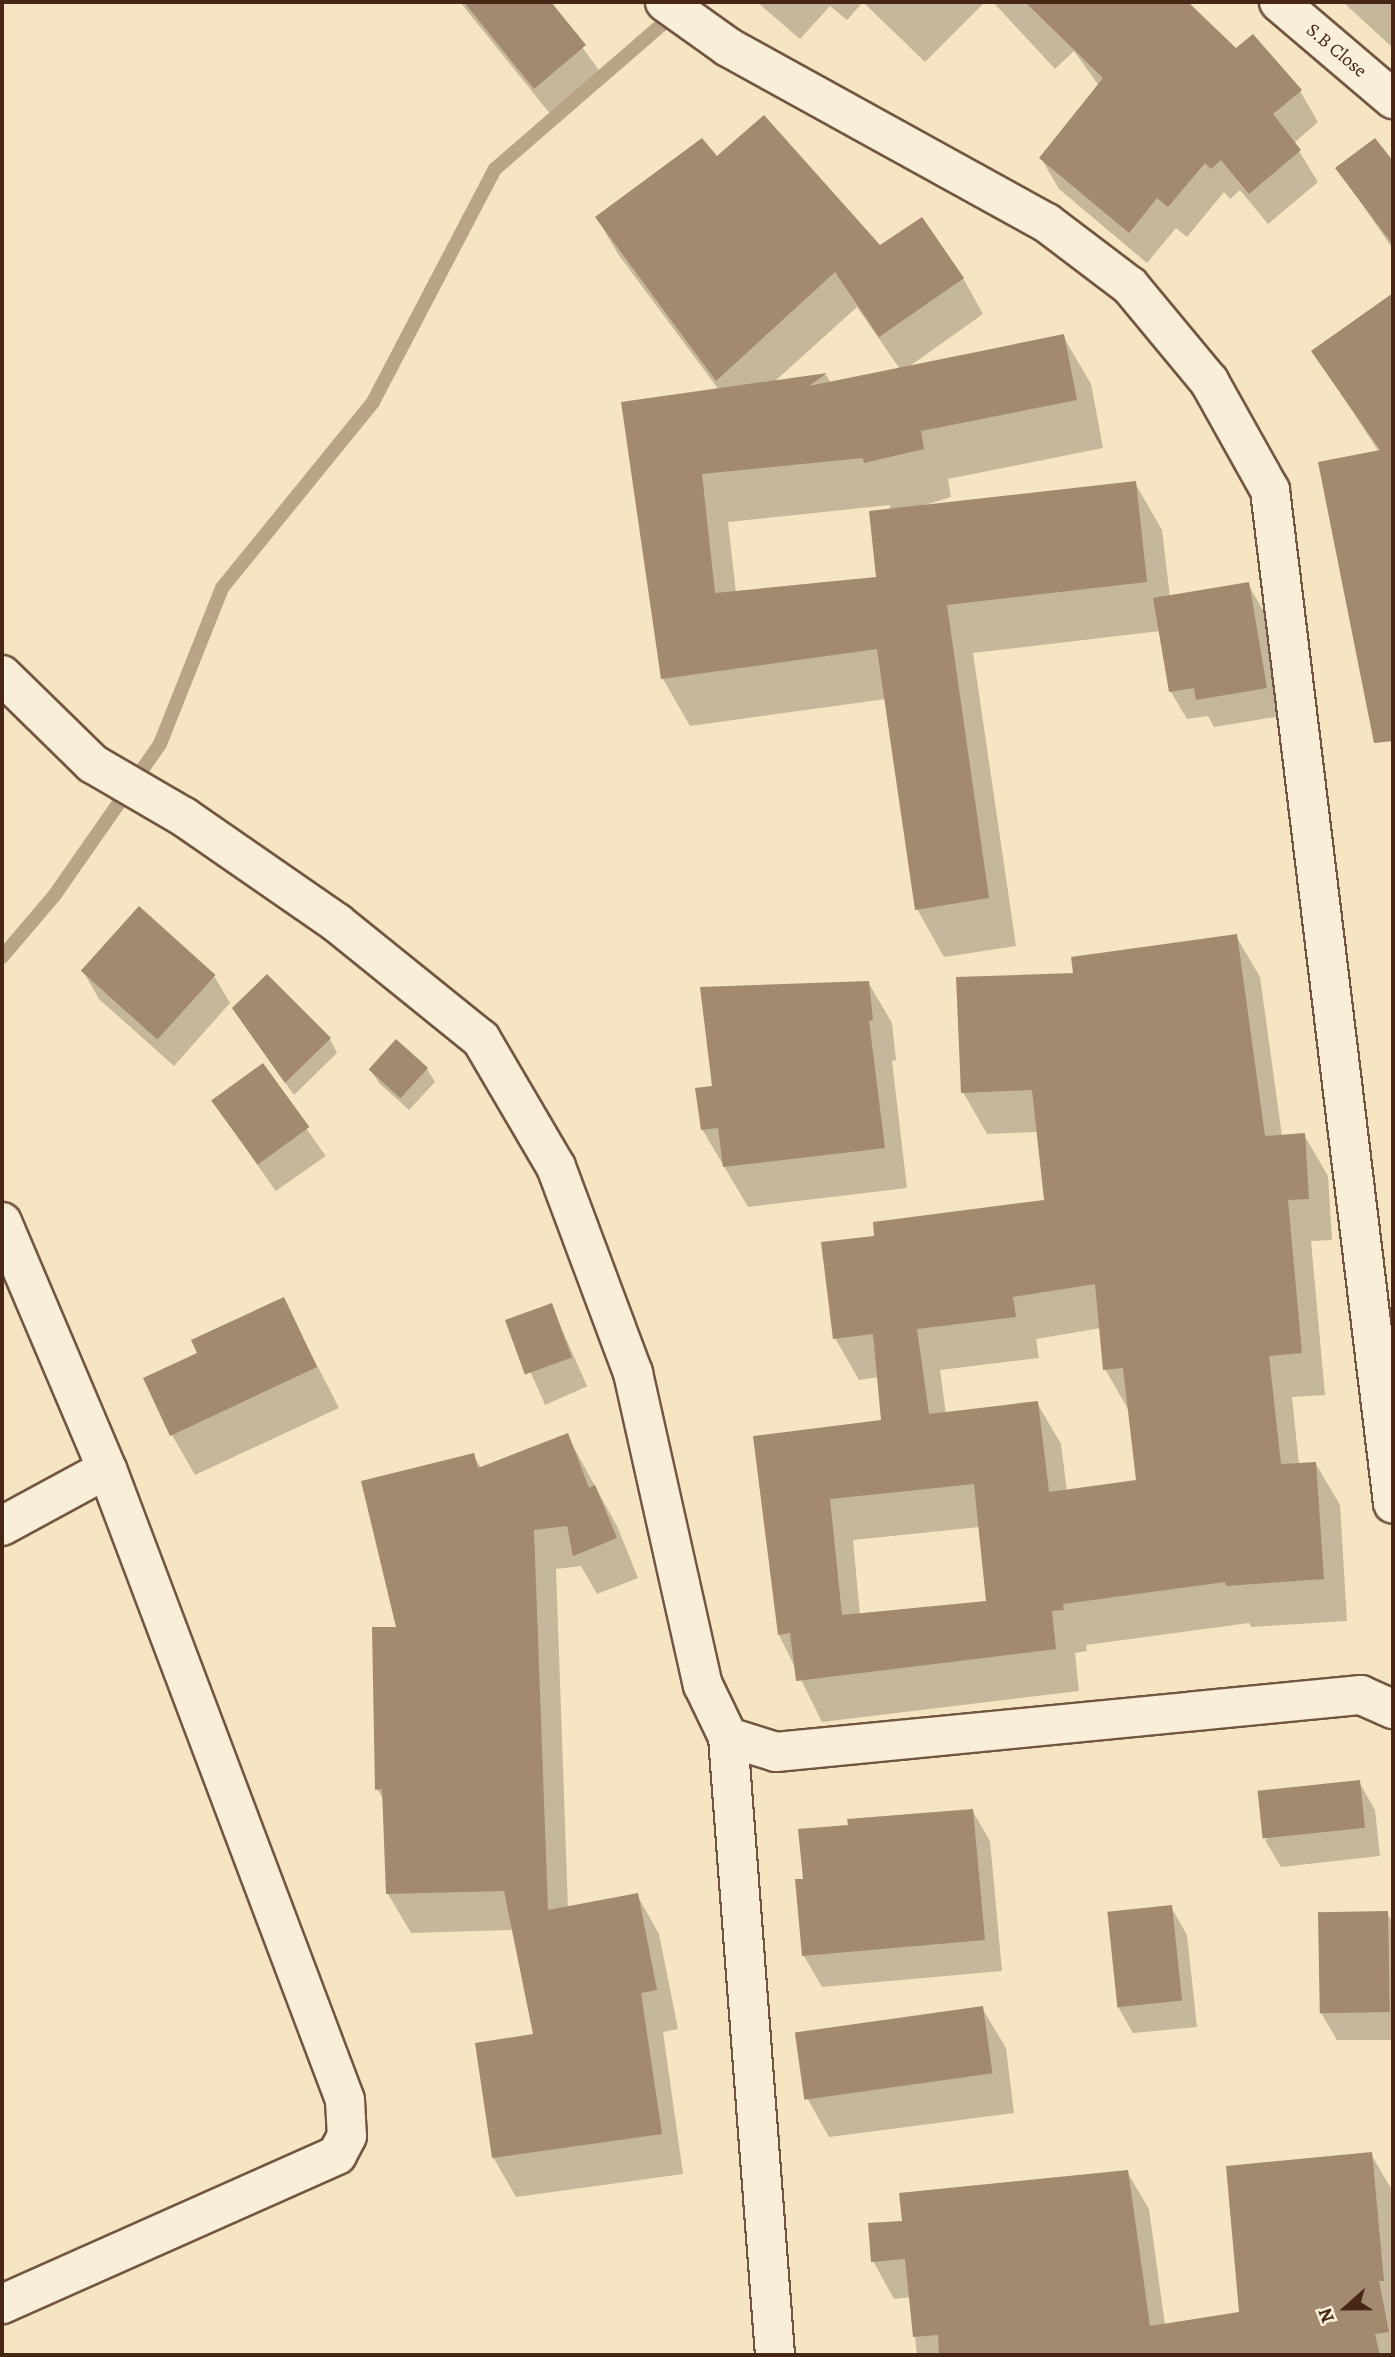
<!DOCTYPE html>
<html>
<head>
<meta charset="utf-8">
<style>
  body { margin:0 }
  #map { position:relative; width:1395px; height:2357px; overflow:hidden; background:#f6e5c3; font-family:Alegreya,serif }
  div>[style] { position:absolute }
  .shadow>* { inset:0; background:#0003; transform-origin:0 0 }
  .stream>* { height:14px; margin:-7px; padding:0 7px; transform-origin:7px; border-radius:7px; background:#baa488 }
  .building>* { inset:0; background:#a28970; transform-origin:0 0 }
  .roads { filter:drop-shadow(2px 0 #735641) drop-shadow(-2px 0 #735641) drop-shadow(0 2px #735641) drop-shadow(0 -2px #735641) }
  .minor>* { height:38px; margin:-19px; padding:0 19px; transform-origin:19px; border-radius:19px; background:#f9eed8 }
  .tertiary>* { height:38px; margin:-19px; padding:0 19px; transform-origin:19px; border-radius:19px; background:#f9eed8 }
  span { translate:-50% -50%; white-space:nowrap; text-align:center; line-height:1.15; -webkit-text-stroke:6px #f9eed8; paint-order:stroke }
  .street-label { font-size:19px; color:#472616 }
  .frame { position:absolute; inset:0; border:4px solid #472616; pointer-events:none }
  .north { position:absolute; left:1311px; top:2273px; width:70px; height:70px; -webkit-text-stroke:5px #f9eed8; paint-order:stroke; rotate:249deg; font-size:19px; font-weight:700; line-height:28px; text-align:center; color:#472616 }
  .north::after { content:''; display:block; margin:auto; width:24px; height:32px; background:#472616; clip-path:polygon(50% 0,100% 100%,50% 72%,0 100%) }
</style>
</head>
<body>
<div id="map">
  <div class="shadow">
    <i style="clip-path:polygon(460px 2px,549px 2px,601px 73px,551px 115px)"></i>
    <i style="clip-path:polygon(757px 2px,985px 2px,925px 62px,863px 2px,847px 20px,830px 6px,800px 39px)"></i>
    <i style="clip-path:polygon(993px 2px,1092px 2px,1076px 20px,1083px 32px,1118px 2px,1128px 2px,1137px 11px,1146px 2px,1185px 2px,1236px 51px,1300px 91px,1318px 122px,1294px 143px,1318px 182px,1268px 224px,1240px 190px,1230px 199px,1224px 192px,1187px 237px,1176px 228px,1147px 263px,1059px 189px,1041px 158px,1099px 86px,1074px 51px,1055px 69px)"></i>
    <i style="clip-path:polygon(1343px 2px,1393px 2px,1393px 48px)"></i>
    <i style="clip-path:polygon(1375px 140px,1393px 164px,1393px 249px,1337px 168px)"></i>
    <i style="clip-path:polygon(evenodd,717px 159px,880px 247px,963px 278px,983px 314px,907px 368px,1063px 336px,1091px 384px,1103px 448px,948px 479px,951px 497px,922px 506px,1135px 483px,1162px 530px,1170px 597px,1248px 584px,1264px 612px,1282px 716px,1214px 727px,1208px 716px,1187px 719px,1171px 692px,1160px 631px,973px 653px,1016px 946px,944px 957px,917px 909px,886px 699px,690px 726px,663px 679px,623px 404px,719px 390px,618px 254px,597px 218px,717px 159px,857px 307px,900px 369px,831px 383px,826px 375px,774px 382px,857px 307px,717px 159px,890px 505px,878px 578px,736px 593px,728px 522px,890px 505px)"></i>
    <i style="clip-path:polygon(1393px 320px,1393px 716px,1386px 717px,1379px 452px,1313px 351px,1364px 347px)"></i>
    <i style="clip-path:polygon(evenodd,1236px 936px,1260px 977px,1282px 1136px,1304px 1135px,1328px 1176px,1332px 1240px,1311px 1241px,1325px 1395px,1292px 1397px,1299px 1465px,1316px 1464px,1340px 1505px,1347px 1621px,1251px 1627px,1249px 1623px,1086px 1645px,1087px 1651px,1075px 1653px,1079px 1691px,822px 1722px,779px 1635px,755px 1437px,883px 1421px,879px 1377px,859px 1380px,835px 1338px,876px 1237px,1046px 1202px,1038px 1132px,987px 1134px,963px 1092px,1075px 975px,1236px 936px,1101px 1328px,1105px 1369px,1129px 1411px,1138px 1482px,1067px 1491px,1061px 1444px,1037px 1403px,946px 1414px,940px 1370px,1039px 1358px,1036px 1339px,1101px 1328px,1236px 936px,980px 1527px,988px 1602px,860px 1615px,853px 1540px,980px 1527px)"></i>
    <i style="clip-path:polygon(83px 971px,214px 976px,230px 1003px,174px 1066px,99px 999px)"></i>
    <i style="clip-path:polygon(868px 982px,892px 1023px,896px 1060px,892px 1061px,907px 1188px,748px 1207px,702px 1129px,714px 1088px)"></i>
    <i style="clip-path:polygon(242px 1022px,330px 1039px,337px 1053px,294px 1095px)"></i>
    <i style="left:262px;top:1065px;width:111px;height:61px;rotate:55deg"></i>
    <i style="clip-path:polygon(427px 1069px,435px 1082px,409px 1110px,379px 1083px,371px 1070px)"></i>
    <i style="clip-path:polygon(283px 1299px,339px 1408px,195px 1475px,172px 1435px,199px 1354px)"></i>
    <i style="left:551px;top:1305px;width:89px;height:46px;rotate:66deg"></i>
    <i style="clip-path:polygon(567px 1435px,617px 1526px,638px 1578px,597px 1594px,581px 1566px,556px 1569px,568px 1908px,637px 1895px,659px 1934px,678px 2029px,663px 2032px,683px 2174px,516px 2197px,493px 2157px,535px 2036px,514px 1930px,411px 1933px,388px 1894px,385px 1802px,377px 1789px,399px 1628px,473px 1455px,481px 1468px)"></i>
    <i style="clip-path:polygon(1359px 1782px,1375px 1810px,1380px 1856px,1281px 1867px,1265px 1840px)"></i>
    <i style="clip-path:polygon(972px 1810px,990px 1841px,1002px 1971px,822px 1987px,804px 1956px,797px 1881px,805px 1881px,850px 1826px)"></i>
    <i style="clip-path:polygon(1171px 1907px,1187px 1935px,1197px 2027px,1133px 2033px,1117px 2005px)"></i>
    <i style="clip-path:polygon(1387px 1913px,1393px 1924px,1393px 2040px,1337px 2040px,1321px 2013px)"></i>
    <i style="clip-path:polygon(982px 2008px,1006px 2048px,1014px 2113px,829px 2137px,806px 2096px)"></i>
    <i style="clip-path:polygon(1371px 2154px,1393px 2192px,1393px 2355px,917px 2355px,911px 2297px,894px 2299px,873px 2261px,904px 2222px,1127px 2172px,1149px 2209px,1165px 2325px,1241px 2314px)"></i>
  </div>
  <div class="stream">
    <i style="left:2px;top:957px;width:80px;rotate:-49.6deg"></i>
    <i style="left:54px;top:896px;width:185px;rotate:-55.1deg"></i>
    <i style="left:160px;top:744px;width:168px;rotate:-68.3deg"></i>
    <i style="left:222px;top:588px;width:240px;rotate:-50.9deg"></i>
    <i style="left:373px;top:402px;width:263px;rotate:-62.4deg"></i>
    <i style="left:495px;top:169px;width:238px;rotate:-40.9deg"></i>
  </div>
  <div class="building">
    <i style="clip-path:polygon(464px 2px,551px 2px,586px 45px,534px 89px)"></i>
    <i style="clip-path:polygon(1025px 2px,1188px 2px,1236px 48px,1253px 34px,1302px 90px,1273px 114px,1301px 150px,1249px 194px,1221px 160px,1211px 169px,1205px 163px,1168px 207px,1157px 198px,1129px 233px,1039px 158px,1103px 78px)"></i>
    <i style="clip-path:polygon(764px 115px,880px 245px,922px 217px,964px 278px,879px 337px,835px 272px,716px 381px,595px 217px,702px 138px,717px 156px)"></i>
    <i style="clip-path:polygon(1375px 138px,1393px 161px,1393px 245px,1335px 168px)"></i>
    <i style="clip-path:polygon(1393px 293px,1393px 741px,1374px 743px,1318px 462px,1380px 450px,1311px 351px)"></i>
    <i style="clip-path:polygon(1064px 334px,1077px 400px,921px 431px,924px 449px,864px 463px,863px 458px,702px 474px,715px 593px,876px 577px,869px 511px,1136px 481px,1147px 582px,947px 605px,989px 898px,915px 910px,877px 649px,661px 679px,621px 402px,827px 373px,809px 386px)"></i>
    <i style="clip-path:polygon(1249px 582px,1267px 688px,1196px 700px,1194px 688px,1169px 692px,1153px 598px)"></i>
    <i style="left:139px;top:906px;width:103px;height:87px;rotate:42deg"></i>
    <i style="clip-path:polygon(evenodd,1237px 934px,1265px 1136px,1305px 1133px,1309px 1199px,1288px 1200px,1302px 1353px,1269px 1356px,1281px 1464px,1316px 1462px,1324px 1579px,1226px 1586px,1225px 1582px,1063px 1604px,1064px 1610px,1052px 1611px,1056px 1649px,796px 1681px,790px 1633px,778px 1635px,753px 1436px,881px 1420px,873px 1334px,833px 1339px,821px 1242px,874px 1236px,873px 1222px,1044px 1200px,1032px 1090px,961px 1093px,956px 977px,1073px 973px,1071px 957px,1237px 934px,1095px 1284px,1103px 1370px,1123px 1368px,1136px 1480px,1049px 1492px,1038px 1401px,929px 1414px,917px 1329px,1016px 1317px,1013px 1297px,1095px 1284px,1237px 934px,974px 1484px,986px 1601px,842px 1615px,830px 1499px,974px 1484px)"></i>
    <i style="clip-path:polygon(267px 974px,331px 1038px,285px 1083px,232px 1008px)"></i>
    <i style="clip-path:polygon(869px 981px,873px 1020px,869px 1021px,885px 1148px,723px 1167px,718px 1128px,701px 1130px,695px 1088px,712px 1086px,700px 987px)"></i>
    <i style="left:396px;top:1039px;width:43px;height:41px;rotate:42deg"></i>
    <i style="left:263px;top:1063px;width:79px;height:64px;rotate:54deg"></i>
    <i style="clip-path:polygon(284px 1297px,317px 1367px,170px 1436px,143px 1378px,197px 1353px,191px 1340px)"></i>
    <i style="left:552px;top:1303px;width:58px;height:50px;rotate:70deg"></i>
    <i style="clip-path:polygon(568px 1433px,589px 1488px,595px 1485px,617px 1538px,573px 1556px,567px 1526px,534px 1530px,548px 1910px,638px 1893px,657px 1990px,641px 1993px,662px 2134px,492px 2158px,475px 2043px,533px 2034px,504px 1891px,386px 1894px,382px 1789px,375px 1790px,372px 1627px,396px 1627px,361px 1481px,474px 1453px,478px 1468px)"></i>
    <i style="left:1360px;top:1780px;width:48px;height:103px;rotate:84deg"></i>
    <i style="clip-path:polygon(973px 1809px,985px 1940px,802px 1956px,795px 1879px,803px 1879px,798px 1829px,848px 1825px,847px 1819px)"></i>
    <i style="left:1172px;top:1905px;width:96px;height:65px;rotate:84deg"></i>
    <i style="left:1388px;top:1911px;width:101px;height:70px;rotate:89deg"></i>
    <i style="left:983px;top:2006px;width:68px;height:190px;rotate:82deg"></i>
    <i style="clip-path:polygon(1372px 2152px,1384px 2281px,1379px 2281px,1389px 2332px,1375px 2334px,1380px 2355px,939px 2355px,938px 2335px,913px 2337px,905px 2259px,871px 2262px,868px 2223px,902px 2221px,899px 2193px,1128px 2170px,1150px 2326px,1239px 2312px,1226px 2166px)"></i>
  </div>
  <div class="roads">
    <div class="minor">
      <i style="left:665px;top:2px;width:77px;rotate:35.5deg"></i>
      <i style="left:728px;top:47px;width:364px;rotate:28.9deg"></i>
      <i style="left:1047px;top:223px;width:104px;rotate:37.2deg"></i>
      <i style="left:1130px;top:286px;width:124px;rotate:50.3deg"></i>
      <i style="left:1209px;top:381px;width:125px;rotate:60.8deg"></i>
      <i style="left:1270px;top:490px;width:1021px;rotate:83.08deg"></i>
      <i style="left:1279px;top:2px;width:150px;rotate:40.4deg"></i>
      <i style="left:2px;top:1222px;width:268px;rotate:67deg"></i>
      <i style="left:107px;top:1469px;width:674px;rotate:69.33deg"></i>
      <i style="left:345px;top:2100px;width:36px;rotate:87deg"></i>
      <i style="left:347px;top:2136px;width:21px;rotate:118deg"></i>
      <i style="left:337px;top:2155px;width:367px;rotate:156deg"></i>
      <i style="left:2px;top:1526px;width:119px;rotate:-28.5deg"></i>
      <i style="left:728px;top:1737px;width:620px;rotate:85.65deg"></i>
    </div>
    <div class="tertiary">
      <i style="left:2px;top:675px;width:127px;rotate:44.4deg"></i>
      <i style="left:93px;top:764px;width:105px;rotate:30.2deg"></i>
      <i style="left:184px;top:817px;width:186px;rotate:34.7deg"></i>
      <i style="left:337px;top:923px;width:185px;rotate:38.9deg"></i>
      <i style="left:481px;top:1039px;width:148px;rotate:59.6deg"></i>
      <i style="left:556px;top:1167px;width:220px;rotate:69.5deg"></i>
      <i style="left:633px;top:1373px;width:320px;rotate:77.4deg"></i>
      <i style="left:703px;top:1685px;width:58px;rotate:64.3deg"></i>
      <i style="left:728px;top:1737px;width:50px;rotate:17.4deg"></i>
      <i style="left:776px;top:1752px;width:588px;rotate:-5.57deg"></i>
      <i style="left:1361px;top:1695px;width:35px;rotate:24deg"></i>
    </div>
  </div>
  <div class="street-label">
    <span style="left:1336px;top:51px;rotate:40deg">S.B Close</span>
  </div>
  <div class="frame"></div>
  <div class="north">N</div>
</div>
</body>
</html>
